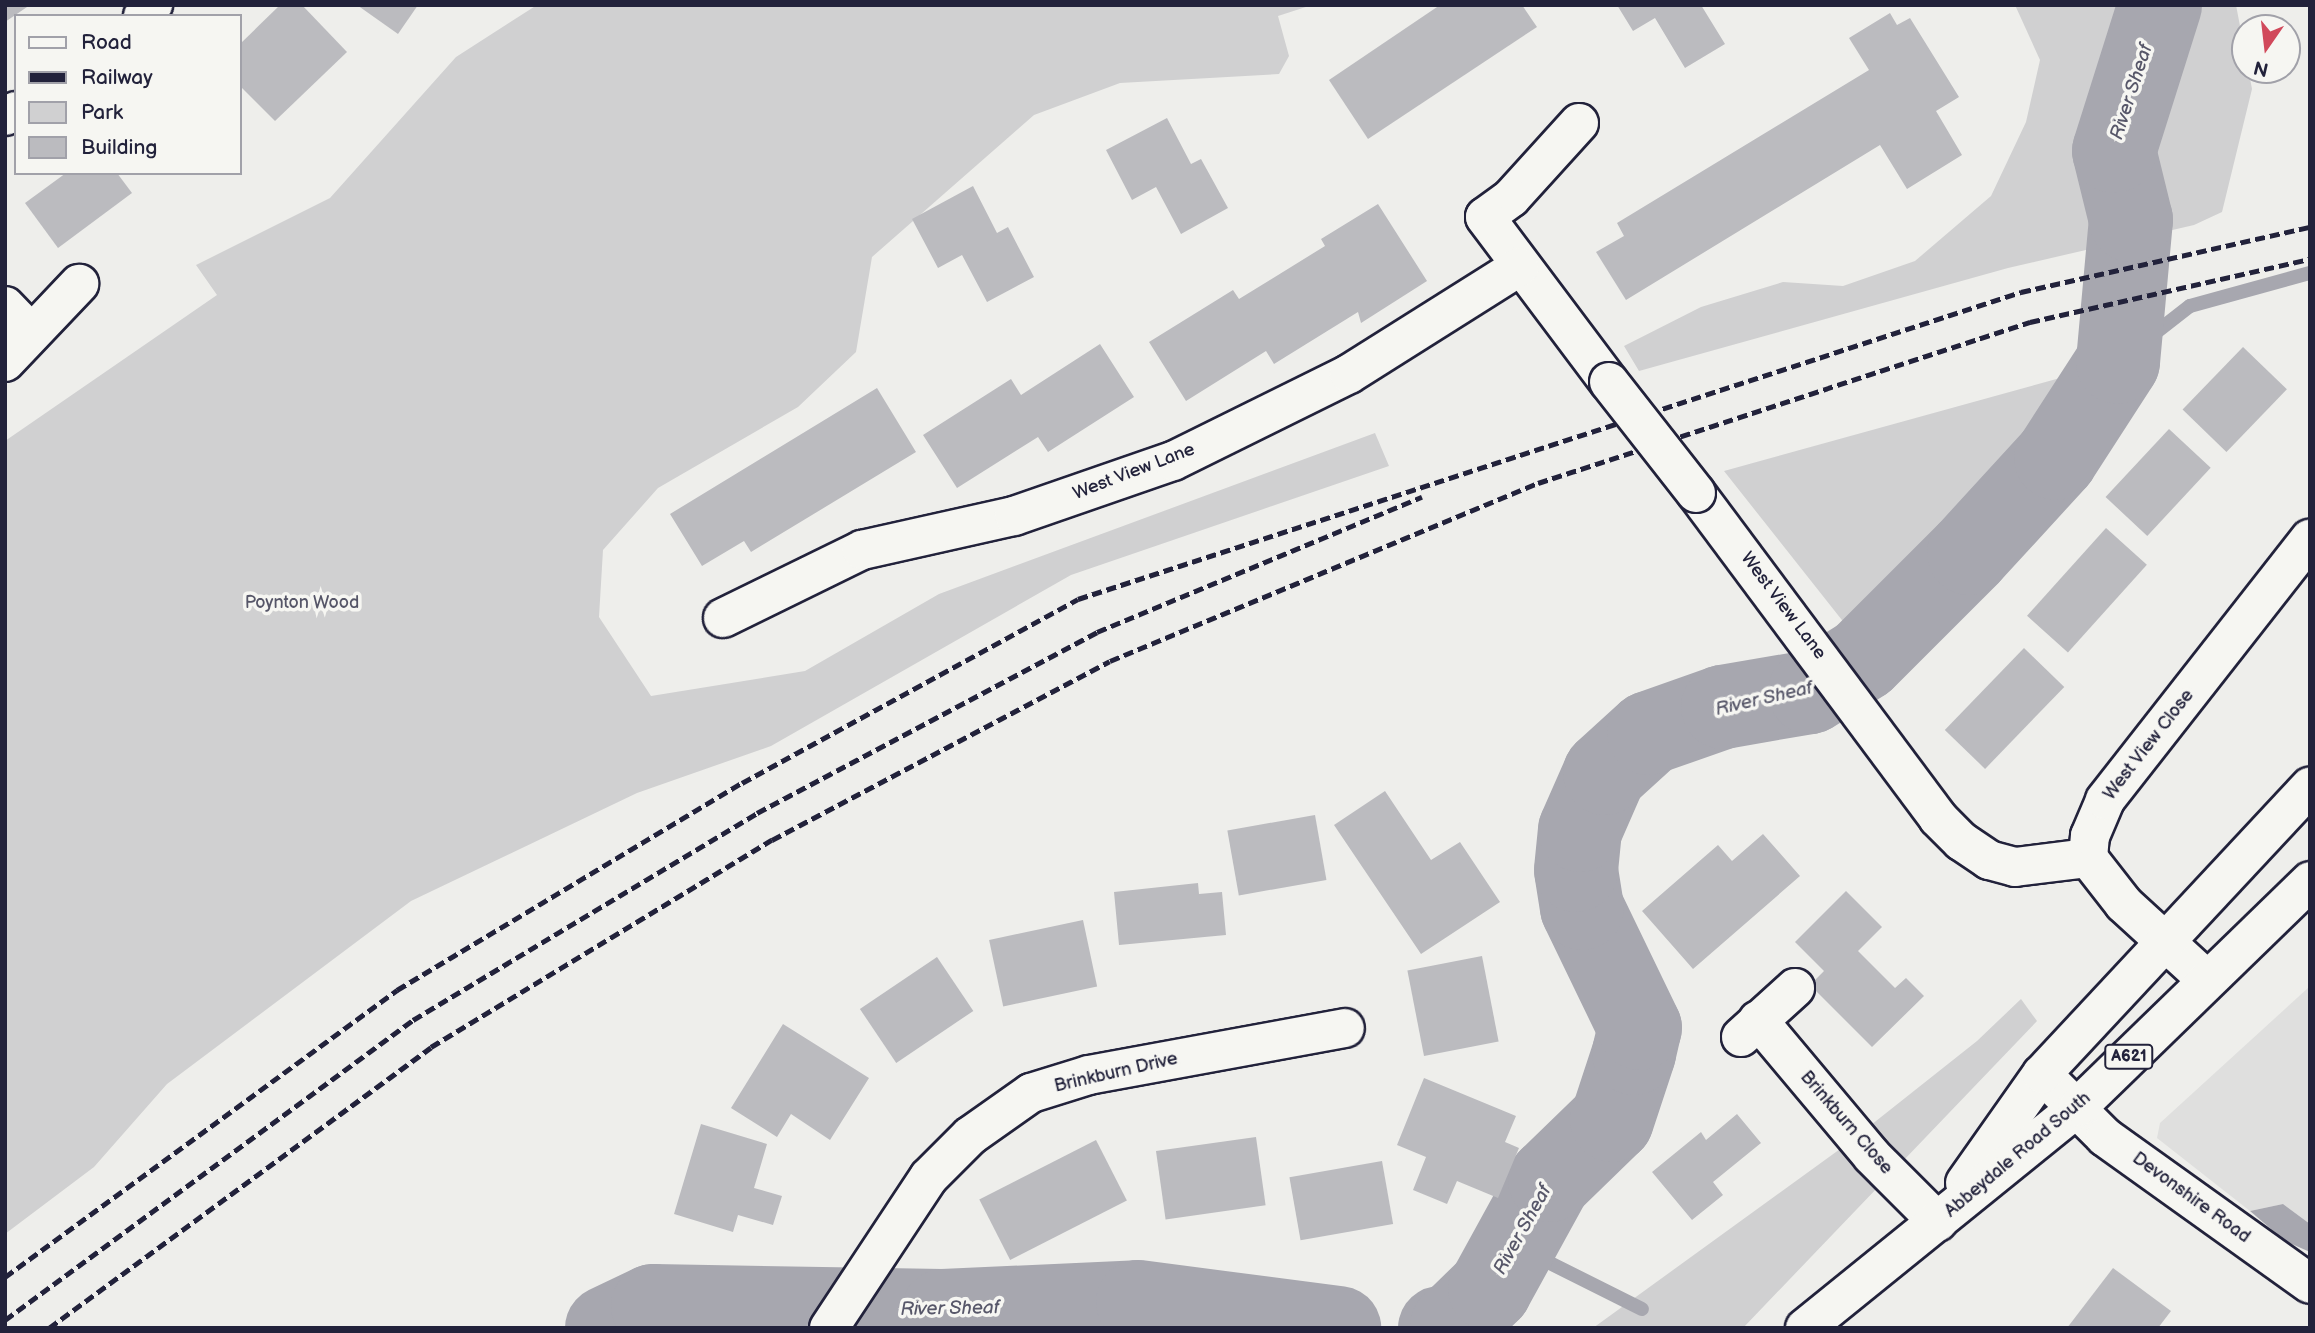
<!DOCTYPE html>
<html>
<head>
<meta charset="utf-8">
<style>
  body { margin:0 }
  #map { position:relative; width:2315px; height:1333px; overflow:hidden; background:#eeeeeb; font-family:"Balsamiq Sans",sans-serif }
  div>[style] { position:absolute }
  .built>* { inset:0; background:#dfdfde }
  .green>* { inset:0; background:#d0d0d1 }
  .water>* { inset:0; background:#a7a7af }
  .stream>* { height:14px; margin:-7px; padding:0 7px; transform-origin:7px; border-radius:7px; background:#a7a7af }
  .river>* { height:84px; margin:-42px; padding:0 42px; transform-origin:42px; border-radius:42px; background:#a7a7af }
  .building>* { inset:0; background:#bbbbbf; transform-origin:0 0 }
  .roads { filter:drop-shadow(2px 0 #22223b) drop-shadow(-2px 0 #22223b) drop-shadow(0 2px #22223b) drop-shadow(0 -2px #22223b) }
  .minor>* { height:38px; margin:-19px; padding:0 19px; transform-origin:19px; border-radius:19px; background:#f6f6f2 }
  .major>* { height:38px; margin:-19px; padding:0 19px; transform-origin:19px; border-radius:19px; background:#f6f6f2 }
  .rail>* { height:5px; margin-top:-2.5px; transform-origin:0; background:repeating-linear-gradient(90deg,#22223b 0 10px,transparent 0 15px) }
  .bridges { filter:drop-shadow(2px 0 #22223b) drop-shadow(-2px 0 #22223b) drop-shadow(0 2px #22223b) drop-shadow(0 -2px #22223b) }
  .minor-bridge>* { height:38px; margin:-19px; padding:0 19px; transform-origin:19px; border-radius:19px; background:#f6f6f2 }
  span { translate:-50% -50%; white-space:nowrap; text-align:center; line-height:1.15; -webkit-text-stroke:7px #f6f6f2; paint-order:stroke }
  .shield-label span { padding:2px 5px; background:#f6f6f2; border:2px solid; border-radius:5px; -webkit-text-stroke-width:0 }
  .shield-label { font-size:16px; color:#22223b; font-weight:700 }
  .street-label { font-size:18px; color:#22223b }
  .park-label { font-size:18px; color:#565668 }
  .water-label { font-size:19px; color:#575769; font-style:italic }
  .frame { position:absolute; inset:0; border:7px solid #22223b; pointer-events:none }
  .legend { position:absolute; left:14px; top:14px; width:228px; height:161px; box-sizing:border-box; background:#f6f6f2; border:2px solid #a1a1a9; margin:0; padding:9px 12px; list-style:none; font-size:21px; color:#22223b }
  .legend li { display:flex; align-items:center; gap:14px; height:35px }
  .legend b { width:35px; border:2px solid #a1a1a9 }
  .north { position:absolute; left:2231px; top:14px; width:70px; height:70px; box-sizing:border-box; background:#f6f6f2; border:2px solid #a1a1a9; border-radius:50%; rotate:194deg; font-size:19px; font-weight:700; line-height:28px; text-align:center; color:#22223b }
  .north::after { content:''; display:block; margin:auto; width:24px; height:32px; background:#d1495b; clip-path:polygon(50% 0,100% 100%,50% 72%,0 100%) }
</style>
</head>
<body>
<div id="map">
  <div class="built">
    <i style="clip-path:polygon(2308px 988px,2310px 989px,2310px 1224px,2283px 1204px,2250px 1211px,2157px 1138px,2160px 1123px)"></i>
  </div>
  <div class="green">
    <i style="clip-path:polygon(537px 5px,1312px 5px,1278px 16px,1289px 56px,1279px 74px,1120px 83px,1034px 115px,872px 257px,856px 352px,798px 407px,658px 488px,603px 550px,599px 617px,651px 696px,805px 671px,939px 594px,1375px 433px,1389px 466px,1071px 575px,771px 746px,637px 793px,411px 901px,167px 1084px,94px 1167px,5px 1234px,5px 441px,217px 295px,196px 265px,330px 198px,456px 57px)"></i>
    <i style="clip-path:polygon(2015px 5px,2236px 5px,2252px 89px,2222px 212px,2194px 225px,2008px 268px,1639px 371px,1624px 346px,1701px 307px,1783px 282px,1843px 286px,1915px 261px,1991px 196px,2026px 122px,2040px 60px)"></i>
    <i style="clip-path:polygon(2118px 362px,2056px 458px,1969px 553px,1863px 659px,1849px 629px,1724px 471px)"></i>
    <i style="clip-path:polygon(2021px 999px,2037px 1021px,1743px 1328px,1593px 1328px,1847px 1144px,1977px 1041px)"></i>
  </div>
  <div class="water">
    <i style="clip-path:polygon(2283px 1204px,2310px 1224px,2310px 1252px,2285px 1241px,2250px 1211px)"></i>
  </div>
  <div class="stream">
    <i style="left:2118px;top:362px;width:91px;rotate:-37.9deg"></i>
    <i style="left:2190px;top:306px;width:124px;rotate:-15.4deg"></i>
    <i style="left:1514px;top:1245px;width:143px;rotate:26.6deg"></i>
  </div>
  <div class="river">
    <i style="left:607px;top:1328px;width:51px;rotate:-25.6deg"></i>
    <i style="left:653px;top:1306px;width:290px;rotate:1deg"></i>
    <i style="left:943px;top:1311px;width:195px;rotate:-2.6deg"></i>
    <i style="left:1138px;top:1302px;width:203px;rotate:7.4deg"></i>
    <i style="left:1440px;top:1328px;width:12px;rotate:-9deg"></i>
    <i style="left:1452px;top:1326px;width:53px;rotate:-44.2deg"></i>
    <i style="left:1490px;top:1289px;width:124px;rotate:-61.2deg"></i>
    <i style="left:1550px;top:1180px;width:86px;rotate:-44.1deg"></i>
    <i style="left:1612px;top:1120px;width:71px;rotate:-71.8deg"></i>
    <i style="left:1634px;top:1053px;width:26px;rotate:-77deg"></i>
    <i style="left:1640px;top:1028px;width:133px;rotate:-115.8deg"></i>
    <i style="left:1582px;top:908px;width:38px;rotate:-99deg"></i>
    <i style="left:1576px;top:870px;width:40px;rotate:-84.3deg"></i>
    <i style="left:1580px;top:830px;width:62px;rotate:-66.3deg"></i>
    <i style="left:1605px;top:773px;width:59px;rotate:-42.3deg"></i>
    <i style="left:1649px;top:733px;width:78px;rotate:-19.4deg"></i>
    <i style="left:1723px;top:707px;width:88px;rotate:-9.8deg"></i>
    <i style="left:1810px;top:692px;width:62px;rotate:-31.9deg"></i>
    <i style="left:1863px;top:659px;width:150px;rotate:-45deg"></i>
    <i style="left:1969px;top:553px;width:129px;rotate:-47.5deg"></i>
    <i style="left:2056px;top:458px;width:114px;rotate:-57.1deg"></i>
    <i style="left:2118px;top:362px;width:143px;rotate:-84.8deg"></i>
    <i style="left:2131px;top:220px;width:71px;rotate:-103.8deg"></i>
    <i style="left:2114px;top:151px;width:153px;rotate:-72.5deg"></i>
  </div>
  <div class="building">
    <i style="clip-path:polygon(5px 5px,30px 5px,5px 22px)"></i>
    <i style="clip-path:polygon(280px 5px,302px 5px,347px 52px,275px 121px,240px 86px,240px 44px)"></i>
    <i style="clip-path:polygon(357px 5px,418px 5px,398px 34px)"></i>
    <i style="clip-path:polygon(1440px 5px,1522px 5px,1537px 27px,1368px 139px,1329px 80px)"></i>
    <i style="clip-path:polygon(1617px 5px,1701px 5px,1725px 44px,1685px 68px,1655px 18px,1633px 31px)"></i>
    <i style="clip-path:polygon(1890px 13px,1897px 25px,1910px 18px,1959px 97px,1936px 111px,1962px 155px,1907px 189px,1880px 145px,1626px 300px,1596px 252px,1624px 236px,1617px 223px,1869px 70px,1849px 38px)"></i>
    <i style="clip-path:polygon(1167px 118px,1191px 164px,1201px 159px,1228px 208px,1181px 234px,1156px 187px,1132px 200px,1106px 150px)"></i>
    <i style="clip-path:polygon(66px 173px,117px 173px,132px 193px,58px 248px,25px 203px)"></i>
    <i style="clip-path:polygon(973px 186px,997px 233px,1008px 227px,1034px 277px,987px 302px,962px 255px,938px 268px,912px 219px)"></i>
    <i style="clip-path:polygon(1378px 204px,1427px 281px,1361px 323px,1358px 312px,1274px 364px,1266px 351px,1186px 401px,1149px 342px,1233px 290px,1239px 299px,1325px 246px,1321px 239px)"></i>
    <i style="clip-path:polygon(1100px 344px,1134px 397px,1048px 452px,1038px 437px,957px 488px,923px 435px,1011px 379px,1021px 395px)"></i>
    <i style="left:2243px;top:347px;width:61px;height:87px;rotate:44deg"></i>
    <i style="clip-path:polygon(877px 388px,916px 452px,751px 552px,744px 541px,702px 566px,670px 514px)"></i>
    <i style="left:2169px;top:429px;width:57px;height:93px;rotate:43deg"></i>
    <i style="left:2106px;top:528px;width:55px;height:118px;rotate:42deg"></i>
    <i style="left:2024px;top:648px;width:56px;height:114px;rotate:44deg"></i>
    <i style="clip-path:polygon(1385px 791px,1431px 860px,1460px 842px,1500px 902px,1421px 954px,1334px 825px)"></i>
    <i style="left:1315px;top:815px;width:66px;height:89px;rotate:80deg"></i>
    <i style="clip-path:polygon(1763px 834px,1800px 876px,1693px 969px,1642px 911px,1718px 845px,1732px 861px)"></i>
    <i style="clip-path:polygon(1198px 883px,1199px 894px,1222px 892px,1226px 935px,1119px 945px,1114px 892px)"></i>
    <i style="clip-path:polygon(1846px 891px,1882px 927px,1858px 951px,1895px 988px,1906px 978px,1924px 996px,1872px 1047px,1810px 985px,1824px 971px,1795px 942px)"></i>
    <i style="left:1083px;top:920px;width:68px;height:96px;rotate:78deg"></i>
    <i style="left:1482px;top:956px;width:87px;height:76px;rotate:79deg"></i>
    <i style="left:937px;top:957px;width:65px;height:93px;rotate:56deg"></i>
    <i style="clip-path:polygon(783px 1024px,869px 1078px,830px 1140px,791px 1114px,777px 1137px,731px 1108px)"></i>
    <i style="clip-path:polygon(1424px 1078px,1516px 1116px,1505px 1142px,1519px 1148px,1498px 1198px,1457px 1181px,1447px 1204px,1413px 1190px,1426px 1157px,1397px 1145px)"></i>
    <i style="clip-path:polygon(1737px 1114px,1761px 1143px,1713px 1182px,1723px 1195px,1692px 1220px,1652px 1172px,1701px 1132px,1706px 1140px)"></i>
    <i style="clip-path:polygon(701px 1124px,767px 1144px,754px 1188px,782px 1196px,773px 1225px,738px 1215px,733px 1232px,674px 1214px)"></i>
    <i style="left:1256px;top:1137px;width:69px;height:101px;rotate:82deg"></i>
    <i style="left:1096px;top:1140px;width:68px;height:131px;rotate:63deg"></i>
    <i style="left:1382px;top:1161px;width:64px;height:94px;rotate:80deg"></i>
    <i style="clip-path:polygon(2113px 1268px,2171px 1311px,2158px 1328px,2067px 1328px)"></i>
  </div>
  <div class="roads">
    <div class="minor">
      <i style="left:143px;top:16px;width:15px;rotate:-48deg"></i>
      <i style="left:5px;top:116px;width:12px;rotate:-24deg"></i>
      <i style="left:1579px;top:123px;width:101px;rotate:132.2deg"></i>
      <i style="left:1511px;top:198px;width:32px;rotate:144deg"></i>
      <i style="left:1485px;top:217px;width:206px;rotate:53.1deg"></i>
      <i style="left:5px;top:306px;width:36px;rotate:46deg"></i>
      <i style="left:5px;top:362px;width:108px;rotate:-46.5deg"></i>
      <i style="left:1696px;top:493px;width:405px;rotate:53.3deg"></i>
      <i style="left:1938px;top:818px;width:33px;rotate:45deg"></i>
      <i style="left:1961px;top:841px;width:34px;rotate:34deg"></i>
      <i style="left:1989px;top:860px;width:27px;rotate:15deg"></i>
      <i style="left:2015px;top:867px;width:74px;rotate:-7deg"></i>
      <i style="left:723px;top:618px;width:155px;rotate:-26.1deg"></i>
      <i style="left:862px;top:550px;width:156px;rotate:-12.6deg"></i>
      <i style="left:1014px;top:516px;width:168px;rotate:-19.1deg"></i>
      <i style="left:1173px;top:461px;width:196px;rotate:-26.3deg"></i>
      <i style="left:1349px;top:374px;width:201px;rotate:-32.2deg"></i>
      <i style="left:2207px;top:980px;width:113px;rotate:-137.5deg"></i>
      <i style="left:2124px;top:904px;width:58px;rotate:-128deg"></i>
      <i style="left:2088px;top:858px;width:22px;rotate:-85deg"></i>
      <i style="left:2090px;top:836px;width:39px;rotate:-67deg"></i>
      <i style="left:2105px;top:800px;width:332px;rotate:-51.9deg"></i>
      <i style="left:1758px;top:1020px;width:177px;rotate:50deg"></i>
      <i style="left:1872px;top:1156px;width:93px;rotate:45deg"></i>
      <i style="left:1741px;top:1037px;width:73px;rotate:-42.2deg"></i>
      <i style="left:2042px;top:1074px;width:89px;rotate:45deg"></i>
      <i style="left:2105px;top:1137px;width:252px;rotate:35.6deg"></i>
      <i style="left:829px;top:1328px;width:181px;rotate:-56.5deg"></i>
      <i style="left:929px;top:1177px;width:58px;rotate:-45deg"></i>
      <i style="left:970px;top:1136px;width:75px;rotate:-35.2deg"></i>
      <i style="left:1031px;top:1093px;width:61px;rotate:-17.2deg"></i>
      <i style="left:1089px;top:1075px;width:260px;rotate:-10.4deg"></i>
    </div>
    <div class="major">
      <i style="left:1965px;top:1183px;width:133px;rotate:-54.8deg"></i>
      <i style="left:2042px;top:1074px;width:393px;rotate:-47deg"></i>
      <i style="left:1805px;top:1328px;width:351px;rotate:-39deg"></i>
      <i style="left:2078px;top:1107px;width:324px;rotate:-44.2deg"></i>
    </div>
  </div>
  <div class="rail">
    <i style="left:5px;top:1277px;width:486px;rotate:-36.2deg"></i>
    <i style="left:397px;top:990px;width:402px;rotate:-31deg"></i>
    <i style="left:742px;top:783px;width:383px;rotate:-28.7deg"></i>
    <i style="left:1078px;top:599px;width:992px;rotate:-18.03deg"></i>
    <i style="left:2021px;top:292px;width:296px;rotate:-12.7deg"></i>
    <i style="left:5px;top:1320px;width:506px;rotate:-36.33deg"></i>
    <i style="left:413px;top:1020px;width:401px;rotate:-31deg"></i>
    <i style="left:757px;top:813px;width:385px;rotate:-28deg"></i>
    <i style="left:1097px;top:632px;width:352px;rotate:-22.6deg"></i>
    <i style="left:49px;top:1328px;width:474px;rotate:-36.3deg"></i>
    <i style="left:431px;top:1047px;width:399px;rotate:-31.3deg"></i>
    <i style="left:772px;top:840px;width:382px;rotate:-27.9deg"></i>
    <i style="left:1110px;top:661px;width:464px;rotate:-22.6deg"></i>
    <i style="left:1538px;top:483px;width:518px;rotate:-18.12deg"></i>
    <i style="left:2030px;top:322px;width:287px;rotate:-12.7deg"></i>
  </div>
  <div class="bridges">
    <div class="minor-bridge">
      <i style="left:1609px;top:382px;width:141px;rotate:51.9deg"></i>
    </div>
  </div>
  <div class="shield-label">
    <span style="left:2129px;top:1057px">A621</span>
  </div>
  <div class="street-label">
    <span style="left:1134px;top:472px;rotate:-21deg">West View Lane</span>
    <span style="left:1783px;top:606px;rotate:53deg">West View Lane</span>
    <span style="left:2149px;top:745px;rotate:-52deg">West View Close</span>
    <span style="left:1116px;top:1073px;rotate:-13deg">Brinkburn Drive</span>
    <span style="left:1846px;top:1123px;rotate:49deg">Brinkburn Close</span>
    <span style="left:2018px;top:1155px;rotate:-40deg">Abbeydale Road South</span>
    <span style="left:2191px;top:1198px;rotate:36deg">Devonshire Road</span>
  </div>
  <div class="park-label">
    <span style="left:302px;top:603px">Poynton Wood</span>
  </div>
  <div class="water-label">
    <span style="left:2132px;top:92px;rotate:-72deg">River Sheaf</span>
    <span style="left:1764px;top:699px;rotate:-13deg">River Sheaf</span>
    <span style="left:1523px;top:1230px;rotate:-61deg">River Sheaf</span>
    <span style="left:950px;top:1309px;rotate:-1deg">River Sheaf</span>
  </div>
  <div class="frame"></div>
  <ul class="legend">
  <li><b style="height:9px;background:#f6f6f2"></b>Road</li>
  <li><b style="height:9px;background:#22223b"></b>Railway</li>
  <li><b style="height:19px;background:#d0d0d1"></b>Park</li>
  <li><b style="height:19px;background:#bbbbbf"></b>Building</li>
  </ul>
  <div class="north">N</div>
</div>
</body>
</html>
